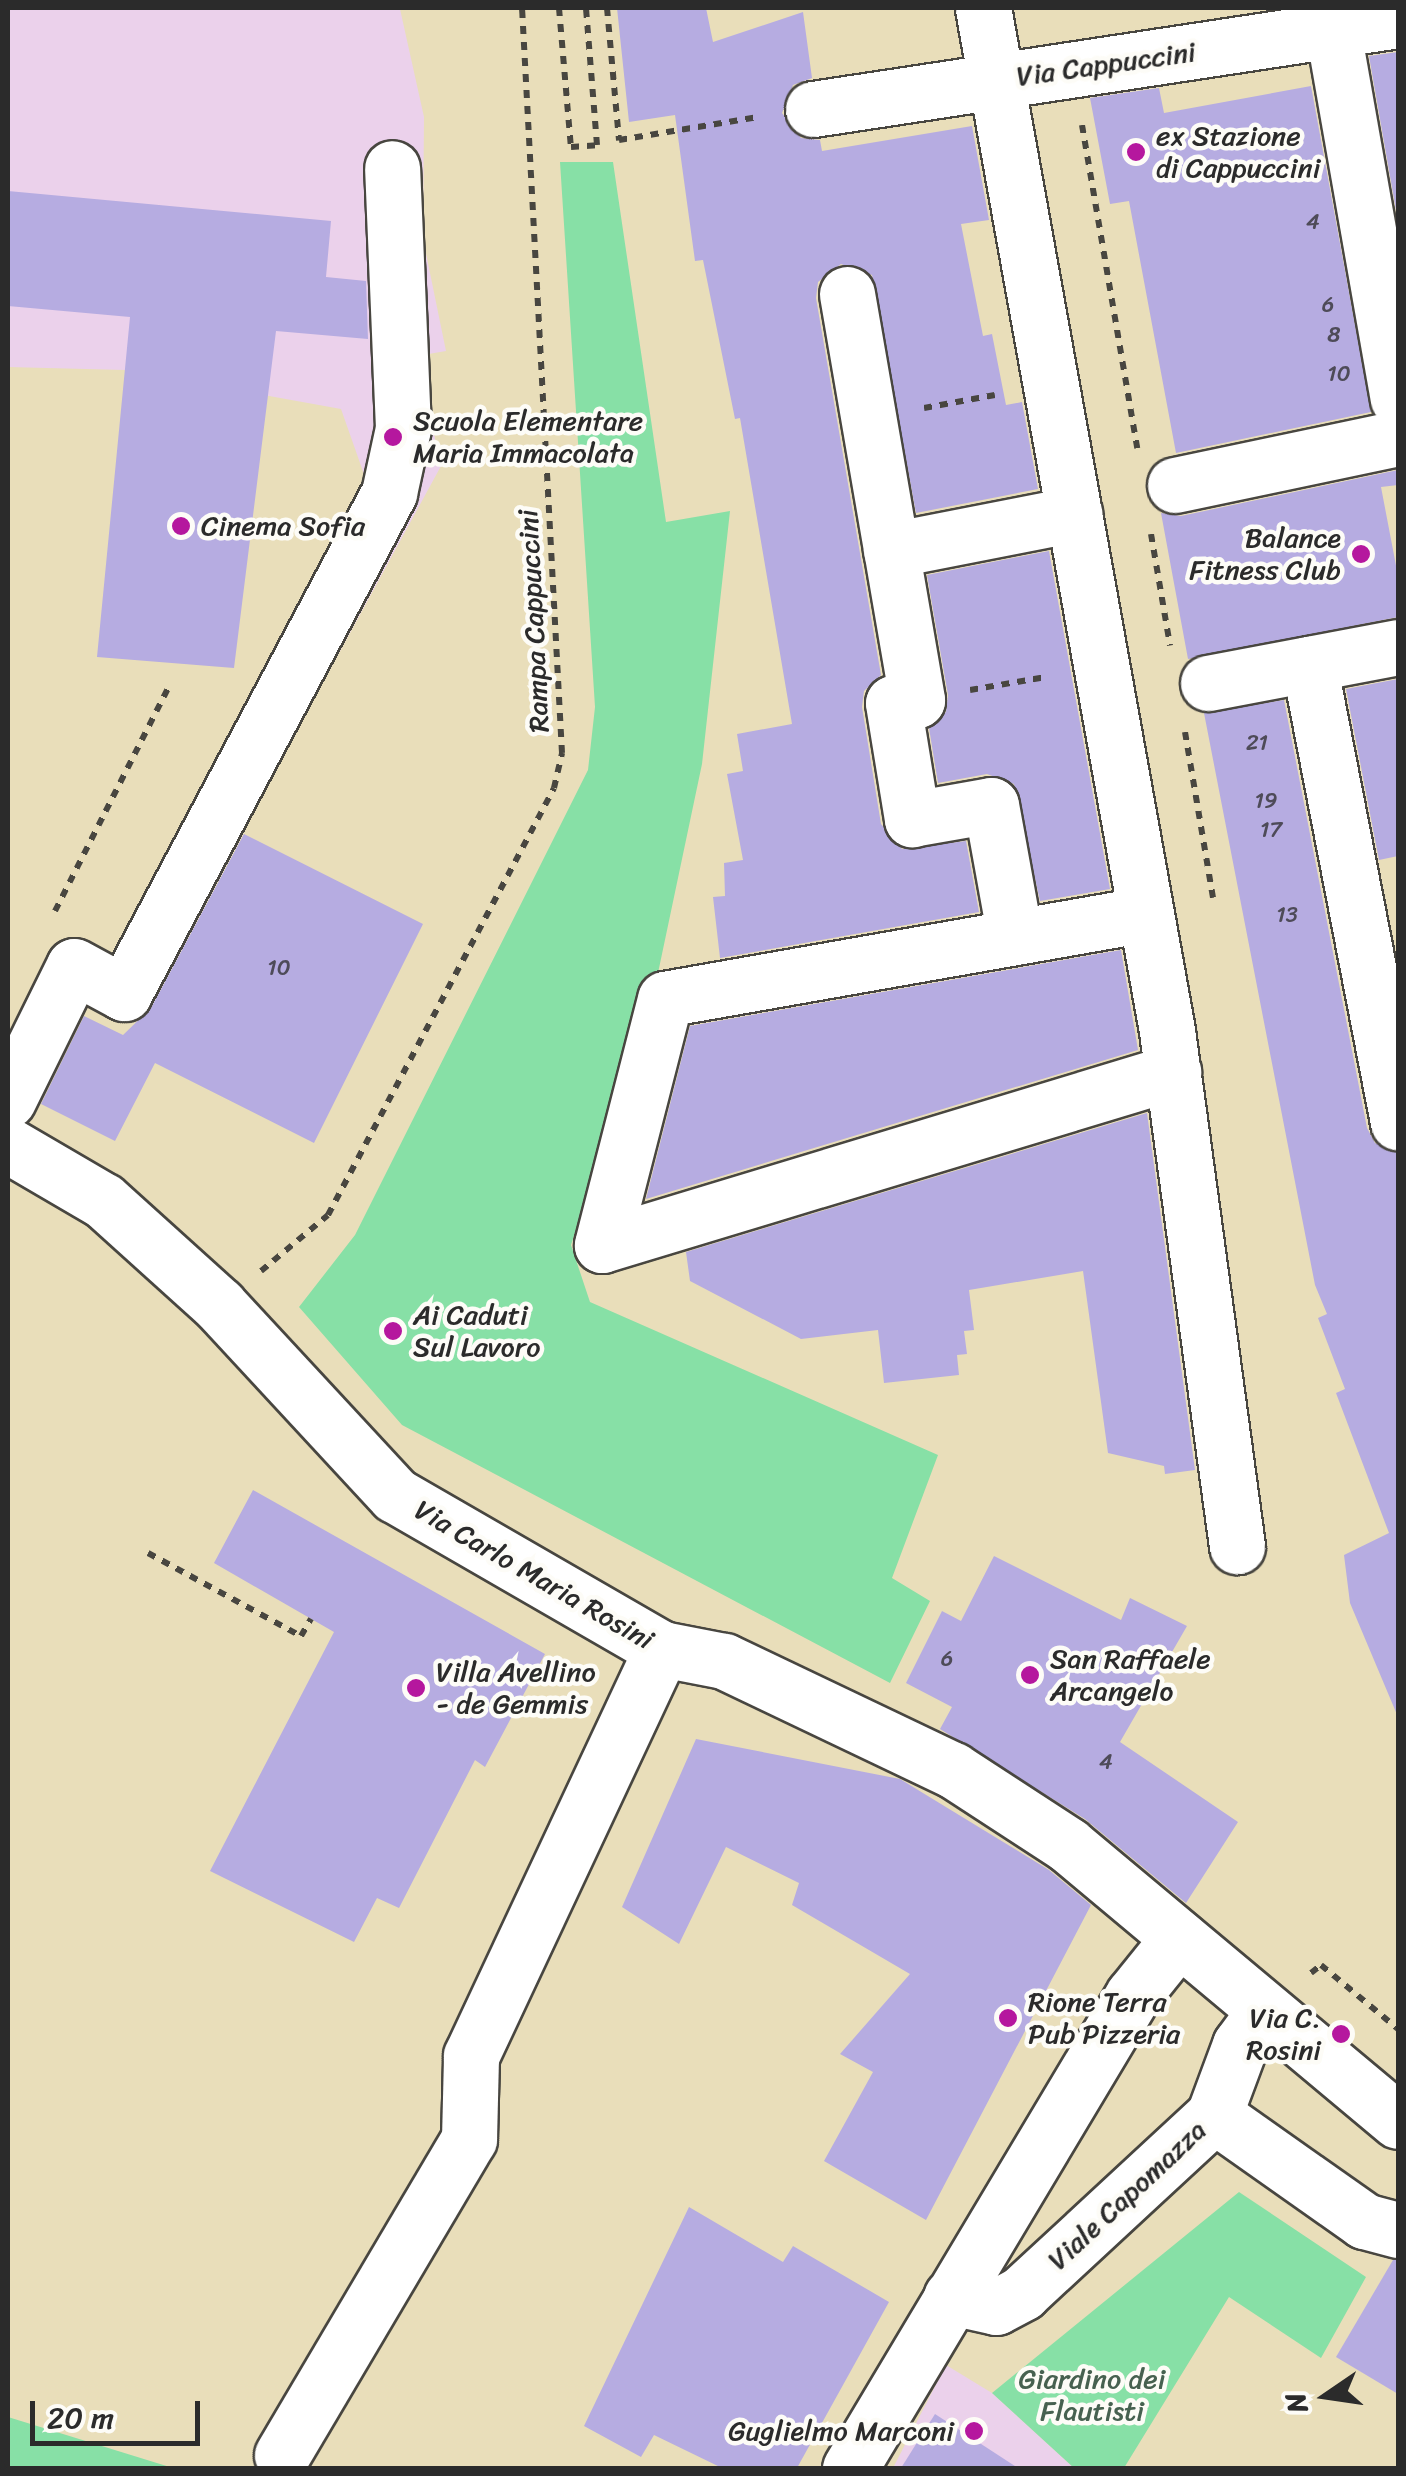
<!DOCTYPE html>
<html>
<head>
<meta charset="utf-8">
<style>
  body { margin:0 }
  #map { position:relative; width:1406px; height:2476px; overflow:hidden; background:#e9deba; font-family:Sriracha,sans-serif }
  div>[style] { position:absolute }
  .built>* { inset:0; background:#ebd1eb }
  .green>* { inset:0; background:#87e0a6 }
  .building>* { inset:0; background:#b6ace1 }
  .path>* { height:6px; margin-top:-3px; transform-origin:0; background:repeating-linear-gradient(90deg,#484640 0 8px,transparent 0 16px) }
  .roads { filter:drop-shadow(2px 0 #484640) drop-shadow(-2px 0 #484640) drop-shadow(0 2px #484640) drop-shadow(0 -2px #484640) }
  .minor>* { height:55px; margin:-27.5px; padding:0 27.5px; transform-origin:27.5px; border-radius:27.5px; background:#fff }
  .dots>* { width:28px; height:28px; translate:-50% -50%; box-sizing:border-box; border:5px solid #fdfcf7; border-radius:50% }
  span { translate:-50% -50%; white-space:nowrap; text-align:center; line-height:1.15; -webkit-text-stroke:9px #fdfcf7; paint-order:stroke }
  .number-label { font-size:22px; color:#4e4b58 }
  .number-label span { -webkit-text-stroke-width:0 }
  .street-label { font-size:28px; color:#2b2b2b }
  .poi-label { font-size:28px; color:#2b2b2b }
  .left { translate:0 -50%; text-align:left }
  .right { translate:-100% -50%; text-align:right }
  .park-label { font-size:28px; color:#476150 }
  .frame { position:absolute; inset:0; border:10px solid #2b2b2b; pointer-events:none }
  .north { position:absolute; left:1276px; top:2346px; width:100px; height:100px; -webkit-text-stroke:8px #fdfcf7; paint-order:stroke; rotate:257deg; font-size:28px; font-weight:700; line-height:40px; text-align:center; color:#2b2b2b }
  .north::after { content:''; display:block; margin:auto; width:35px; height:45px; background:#2b2b2b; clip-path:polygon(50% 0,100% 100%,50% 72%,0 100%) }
  .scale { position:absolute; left:30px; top:2401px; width:170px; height:45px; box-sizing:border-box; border:5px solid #2b2b2b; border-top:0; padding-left:12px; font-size:30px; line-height:35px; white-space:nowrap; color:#2b2b2b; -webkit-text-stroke:8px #fdfcf7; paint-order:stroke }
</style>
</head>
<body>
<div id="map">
  <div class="built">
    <i style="clip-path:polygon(8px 8px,400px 9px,424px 117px,423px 239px,446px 351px,417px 356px,441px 466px,249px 818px,205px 795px,366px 480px,341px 409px,125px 370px,8px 367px)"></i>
    <i style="clip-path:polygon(946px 2365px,992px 2393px,1074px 2468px,893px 2468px)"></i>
  </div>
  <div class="green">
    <i style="clip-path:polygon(560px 162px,613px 162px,666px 522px,730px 511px,702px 764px,654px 992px,571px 1245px,590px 1302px,938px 1455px,892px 1578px,930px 1601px,890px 1683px,402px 1425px,299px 1307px,355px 1235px,588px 770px,595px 707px)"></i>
    <i style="clip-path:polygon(1239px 2192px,1366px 2277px,1321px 2358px,1229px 2297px,1124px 2468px,1074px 2468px,992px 2393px)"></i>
    <i style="clip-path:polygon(8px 2417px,173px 2468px,8px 2468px)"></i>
  </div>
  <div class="building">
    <i style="clip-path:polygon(617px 8px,706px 8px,713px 42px,803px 12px,812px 78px,793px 85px,782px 113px,801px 138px,820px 140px,822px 151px,972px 126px,989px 220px,961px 224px,983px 336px,992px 334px,1006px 405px,1022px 402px,1038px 489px,916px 513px,872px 275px,841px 264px,818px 282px,816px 298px,881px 675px,864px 691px,862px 707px,881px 824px,902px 849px,966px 841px,979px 912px,720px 958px,713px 897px,725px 896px,724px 863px,743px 860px,727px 774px,743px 771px,737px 734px,792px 724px,740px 418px,735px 419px,703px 260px,695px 261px,675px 115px,629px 122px)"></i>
    <i style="clip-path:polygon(1398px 52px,1398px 222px,1369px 56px)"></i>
    <i style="clip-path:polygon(1311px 86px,1371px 412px,1176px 453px,1129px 201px,1110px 204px,1090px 98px,1159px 88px,1164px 113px)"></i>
    <i style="clip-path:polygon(8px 191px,331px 221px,326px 277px,366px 281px,368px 339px,276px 331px,234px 668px,97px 657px,130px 317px,8px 306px)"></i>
    <i style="clip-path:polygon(1398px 470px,1398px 485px,1381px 487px,1398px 576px,1398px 617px,1188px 659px,1161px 513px,1181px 516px)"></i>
    <i style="clip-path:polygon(1049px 551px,1110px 889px,1040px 901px,1014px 784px,987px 774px,938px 783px,929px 728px,946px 712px,948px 695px,927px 575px)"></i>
    <i style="clip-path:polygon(1398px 679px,1398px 856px,1379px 860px,1346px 689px)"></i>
    <i style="clip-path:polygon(1284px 700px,1367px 1128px,1375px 1143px,1398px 1152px,1398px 1717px,1350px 1603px,1344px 1555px,1389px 1533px,1336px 1393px,1345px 1389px,1318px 1318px,1327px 1314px,1315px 1285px,1204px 713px)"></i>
    <i style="clip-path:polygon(244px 834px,423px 924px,314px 1143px,155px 1063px,115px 1141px,41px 1104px,84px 1016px,123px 1035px,151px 1008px)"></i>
    <i style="clip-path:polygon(1121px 950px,1138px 1050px,646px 1199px,690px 1026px)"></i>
    <i style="clip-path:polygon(1147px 1113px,1195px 1470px,1165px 1474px,1164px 1466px,1108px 1453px,1083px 1271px,969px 1290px,974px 1330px,964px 1331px,967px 1354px,957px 1355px,959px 1375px,884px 1383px,878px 1330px,801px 1339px,690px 1281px,686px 1252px)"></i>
    <i style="clip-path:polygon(253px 1490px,545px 1654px,485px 1767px,475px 1760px,399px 1908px,377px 1898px,354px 1942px,210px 1871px,334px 1632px,214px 1563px)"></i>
    <i style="clip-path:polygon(994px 1556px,1121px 1620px,1130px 1598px,1187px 1626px,1120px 1742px,1238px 1822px,1186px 1903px,1085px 1819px,940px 1729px,952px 1707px,906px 1683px,942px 1611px,961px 1621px)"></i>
    <i style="clip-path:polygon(696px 1739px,900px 1779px,1049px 1870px,1091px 1905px,926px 2220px,824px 2161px,873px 2072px,840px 2054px,910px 1974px,792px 1905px,799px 1883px,726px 1847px,679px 1944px,622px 1907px)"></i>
    <i style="clip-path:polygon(689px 2207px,783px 2262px,793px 2246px,889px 2302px,797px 2468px,722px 2468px,654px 2435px,641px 2457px,584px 2426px)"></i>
    <i style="clip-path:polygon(1393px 2260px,1398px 2260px,1398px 2394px,1336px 2357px)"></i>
    <i style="clip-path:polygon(935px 2414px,1018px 2468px,901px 2468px)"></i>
  </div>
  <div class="path">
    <i style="left:559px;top:8px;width:140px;rotate:85.1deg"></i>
    <i style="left:571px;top:147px;width:26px;rotate:-4deg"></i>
    <i style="left:597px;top:145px;width:137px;rotate:-94.6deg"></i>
    <i style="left:607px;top:8px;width:133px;rotate:84.8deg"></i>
    <i style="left:619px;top:140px;width:141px;rotate:-9.4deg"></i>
    <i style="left:1082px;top:125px;width:328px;rotate:80.3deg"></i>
    <i style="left:924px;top:408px;width:72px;rotate:-10.4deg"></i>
    <i style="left:1151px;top:534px;width:113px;rotate:80.3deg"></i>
    <i style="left:970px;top:690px;width:77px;rotate:-9.7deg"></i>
    <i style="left:1185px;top:732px;width:168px;rotate:80.4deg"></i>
    <i style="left:55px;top:911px;width:250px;rotate:-63.1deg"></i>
    <i style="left:261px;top:1271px;width:87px;rotate:-39.9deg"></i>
    <i style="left:328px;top:1215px;width:483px;rotate:-62.1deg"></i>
    <i style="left:554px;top:788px;width:36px;rotate:-77deg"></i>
    <i style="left:562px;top:753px;width:746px;rotate:-93.07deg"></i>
    <i style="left:148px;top:1553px;width:174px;rotate:28.5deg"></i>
    <i style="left:301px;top:1636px;width:20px;rotate:-60deg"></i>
    <i style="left:1311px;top:1973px;width:13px;rotate:-39deg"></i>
    <i style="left:1321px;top:1965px;width:100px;rotate:39.7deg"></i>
  </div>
  <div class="roads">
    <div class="minor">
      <i style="left:983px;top:8px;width:1039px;rotate:79.8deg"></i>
      <i style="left:1167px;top:1031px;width:520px;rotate:82.26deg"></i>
      <i style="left:1333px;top:31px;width:373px;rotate:80deg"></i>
      <i style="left:813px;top:109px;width:592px;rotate:-8.65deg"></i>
      <i style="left:847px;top:294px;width:412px;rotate:80.2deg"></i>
      <i style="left:917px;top:700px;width:24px;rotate:173deg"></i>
      <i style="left:893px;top:703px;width:118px;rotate:80.7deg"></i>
      <i style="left:912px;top:819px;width:80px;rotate:-10deg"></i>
      <i style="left:991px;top:805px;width:134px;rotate:79.7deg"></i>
      <i style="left:1175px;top:485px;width:228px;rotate:-11.9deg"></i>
      <i style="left:891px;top:550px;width:187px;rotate:-11.1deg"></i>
      <i style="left:1309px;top:664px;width:467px;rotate:79deg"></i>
      <i style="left:1208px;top:683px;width:193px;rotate:-10.7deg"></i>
      <i style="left:1146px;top:914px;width:488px;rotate:170deg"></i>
      <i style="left:665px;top:999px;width:254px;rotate:104.4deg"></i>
      <i style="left:602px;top:1245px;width:597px;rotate:-16.86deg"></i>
      <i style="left:8px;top:1100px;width:149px;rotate:-63.8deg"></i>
      <i style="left:74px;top:966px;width:57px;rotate:28.4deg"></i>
      <i style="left:124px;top:993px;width:566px;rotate:-62.08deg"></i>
      <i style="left:389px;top:493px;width:66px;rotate:-77.8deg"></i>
      <i style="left:403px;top:428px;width:260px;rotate:-92.4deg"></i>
      <i style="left:8px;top:1145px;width:111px;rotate:30.3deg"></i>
      <i style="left:104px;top:1201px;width:155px;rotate:42.1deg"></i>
      <i style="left:219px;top:1305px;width:259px;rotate:47.2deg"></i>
      <i style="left:395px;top:1495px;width:308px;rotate:30deg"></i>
      <i style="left:662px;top:1649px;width:63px;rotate:11deg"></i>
      <i style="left:724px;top:1661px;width:254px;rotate:25.5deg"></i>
      <i style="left:953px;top:1770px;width:137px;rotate:33.1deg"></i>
      <i style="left:1068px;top:1845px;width:430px;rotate:39.9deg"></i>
      <i style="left:1214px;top:2115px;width:75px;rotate:-69.6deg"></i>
      <i style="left:1240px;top:2045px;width:42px;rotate:-53.7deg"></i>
      <i style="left:951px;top:2297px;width:46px;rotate:12.5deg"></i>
      <i style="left:996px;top:2307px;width:30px;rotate:-28deg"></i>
      <i style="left:1022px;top:2293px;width:262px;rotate:-42.8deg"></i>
      <i style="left:1214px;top:2115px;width:184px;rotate:35.2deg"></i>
      <i style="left:1364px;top:2221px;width:35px;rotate:15deg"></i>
      <i style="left:282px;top:2455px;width:367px;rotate:-59.4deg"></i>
      <i style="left:469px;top:2139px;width:83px;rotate:-88.6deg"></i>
      <i style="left:471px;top:2056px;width:450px;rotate:-64.9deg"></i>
      <i style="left:850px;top:2468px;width:551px;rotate:-59.11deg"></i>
      <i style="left:1133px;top:1995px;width:73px;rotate:-51.1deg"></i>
    </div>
  </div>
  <div class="dots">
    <i style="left:1136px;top:152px;background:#b5179e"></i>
    <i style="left:393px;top:437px;background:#b5179e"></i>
    <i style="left:181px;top:526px;background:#b5179e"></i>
    <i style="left:1361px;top:554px;background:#b5179e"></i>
    <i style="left:393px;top:1331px;background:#b5179e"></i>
    <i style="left:1030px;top:1675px;background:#b5179e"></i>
    <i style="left:416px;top:1688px;background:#b5179e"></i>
    <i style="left:1008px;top:2018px;background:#b5179e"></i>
    <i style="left:1341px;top:2034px;background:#b5179e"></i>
    <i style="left:974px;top:2431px;background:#b5179e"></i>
  </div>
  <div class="number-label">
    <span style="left:1313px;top:222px">4</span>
    <span style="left:1328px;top:305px">6</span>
    <span style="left:1334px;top:335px">8</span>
    <span style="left:1339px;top:374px">10</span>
    <span style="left:1257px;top:743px">21</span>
    <span style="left:1266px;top:801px">19</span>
    <span style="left:1271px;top:830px">17</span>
    <span style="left:1287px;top:915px">13</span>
    <span style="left:279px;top:968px">10</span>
    <span style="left:947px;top:1659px">6</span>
    <span style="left:1106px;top:1762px">4</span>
  </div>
  <div class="street-label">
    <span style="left:1106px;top:64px;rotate:-8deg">Via Cappuccini</span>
    <span style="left:534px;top:621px;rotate:-93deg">Rampa Cappuccini</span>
    <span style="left:534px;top:1575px;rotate:30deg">Via Carlo Maria Rosini</span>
    <span style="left:1127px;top:2195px;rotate:-43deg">Viale Capomazza</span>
  </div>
  <div class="poi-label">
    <span class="left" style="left:1156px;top:152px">ex Stazione<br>di Cappuccini</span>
    <span class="left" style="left:413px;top:437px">Scuola Elementare<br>Maria Immacolata</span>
    <span class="left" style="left:201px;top:526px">Cinema Sofia</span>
    <span class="right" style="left:1341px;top:554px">Balance<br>Fitness Club</span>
    <span class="left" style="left:413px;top:1331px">Ai Caduti<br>Sul Lavoro</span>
    <span class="left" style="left:1050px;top:1675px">San Raffaele<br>Arcangelo</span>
    <span class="left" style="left:436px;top:1688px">Villa Avellino<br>- de Gemmis</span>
    <span class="left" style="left:1028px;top:2018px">Rione Terra<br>Pub Pizzeria</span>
    <span class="right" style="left:1321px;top:2034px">Via C.<br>Rosini</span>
    <span class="right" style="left:954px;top:2431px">Guglielmo Marconi</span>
  </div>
  <div class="park-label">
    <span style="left:1092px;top:2395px">Giardino dei<br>Flautisti</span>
  </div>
  <div class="frame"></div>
  <div class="north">N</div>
  <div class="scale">20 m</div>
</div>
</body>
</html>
